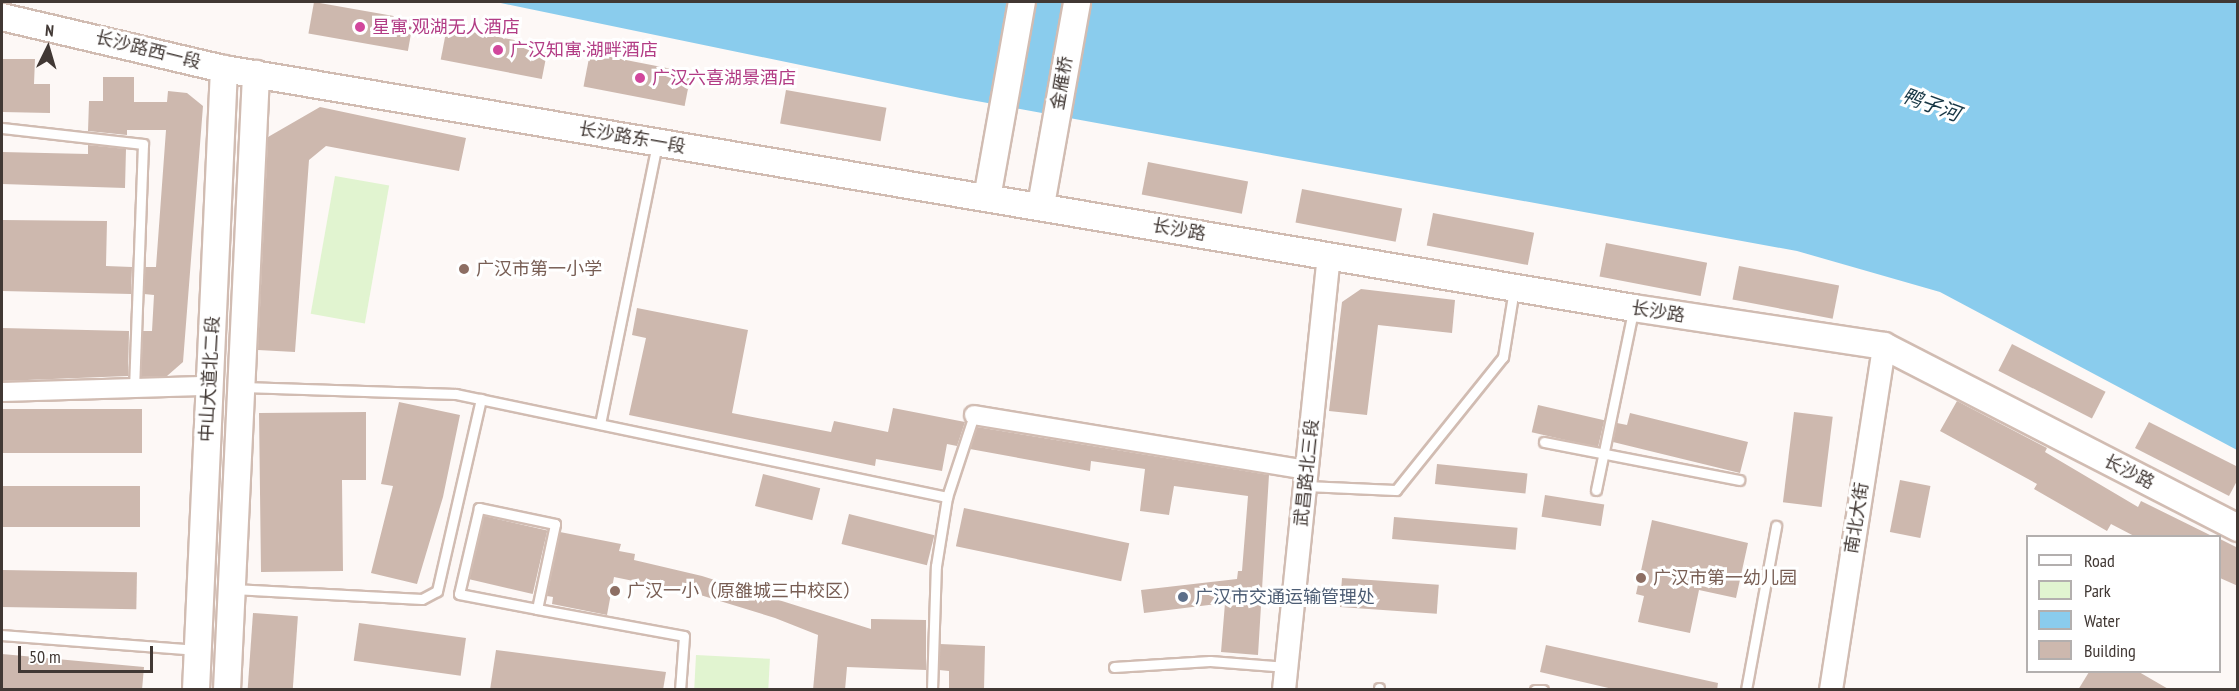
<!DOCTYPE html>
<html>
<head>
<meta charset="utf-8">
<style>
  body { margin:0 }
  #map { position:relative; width:2239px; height:691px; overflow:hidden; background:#fdf8f6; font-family:"PT Sans Narrow","Noto Sans SC",sans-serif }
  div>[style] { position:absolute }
  .green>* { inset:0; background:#e1f4d0; transform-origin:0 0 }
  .water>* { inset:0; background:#8acced }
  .building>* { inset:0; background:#cdb8ae; transform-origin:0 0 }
  .roads { filter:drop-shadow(2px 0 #d1bcb2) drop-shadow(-2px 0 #d1bcb2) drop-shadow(0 2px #d1bcb2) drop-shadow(0 -2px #d1bcb2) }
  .service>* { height:9px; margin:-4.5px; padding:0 4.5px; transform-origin:4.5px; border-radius:4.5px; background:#fff }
  .minor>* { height:18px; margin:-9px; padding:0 9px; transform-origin:9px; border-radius:9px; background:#fff }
  .tertiary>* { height:22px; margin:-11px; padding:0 11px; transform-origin:11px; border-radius:11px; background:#fff }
  .secondary>* { height:26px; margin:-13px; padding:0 13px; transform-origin:13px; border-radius:13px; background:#fff }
  .dots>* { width:16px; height:16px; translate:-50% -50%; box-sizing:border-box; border:3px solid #fff; border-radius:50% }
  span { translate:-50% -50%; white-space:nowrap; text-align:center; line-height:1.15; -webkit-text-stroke:6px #fff; paint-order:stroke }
  .hotel-label { font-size:18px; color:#b23c85 }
  .left { translate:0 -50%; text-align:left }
  .street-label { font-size:18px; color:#413834 }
  .education-label { font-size:18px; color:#785e54 }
  .service-label { font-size:18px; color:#4e5e75 }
  .water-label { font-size:20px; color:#173644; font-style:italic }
  .frame { position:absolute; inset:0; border:3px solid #413834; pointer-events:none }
  .legend { position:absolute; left:2026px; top:535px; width:195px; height:138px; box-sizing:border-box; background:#fff; border:2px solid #b3afae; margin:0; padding:8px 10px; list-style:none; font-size:18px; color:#413834 }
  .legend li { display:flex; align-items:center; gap:12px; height:30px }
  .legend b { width:30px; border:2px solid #b3afae }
  .north { position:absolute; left:18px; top:18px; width:60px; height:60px; -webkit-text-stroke:4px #fff; paint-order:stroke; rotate:5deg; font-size:16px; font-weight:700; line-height:24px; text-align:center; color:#413834 }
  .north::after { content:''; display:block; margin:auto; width:21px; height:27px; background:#413834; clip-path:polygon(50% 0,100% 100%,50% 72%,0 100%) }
  .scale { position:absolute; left:18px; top:646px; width:135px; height:27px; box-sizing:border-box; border:3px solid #413834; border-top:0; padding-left:8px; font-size:18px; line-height:21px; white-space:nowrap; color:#413834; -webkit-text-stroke:4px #fff; paint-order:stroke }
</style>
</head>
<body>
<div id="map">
  <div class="green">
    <i style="left:335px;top:176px;width:55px;height:140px;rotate:10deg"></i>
    <i style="left:696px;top:655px;width:74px;height:34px;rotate:3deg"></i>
  </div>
  <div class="water">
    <i style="clip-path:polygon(496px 2px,2237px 2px,2237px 450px,1940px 292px,1797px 251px,960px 98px)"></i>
  </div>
  <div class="building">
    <i style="left:314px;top:2px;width:101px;height:32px;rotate:10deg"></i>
    <i style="left:447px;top:27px;width:103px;height:33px;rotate:11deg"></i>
    <i style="left:590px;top:53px;width:103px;height:34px;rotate:11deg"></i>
    <i style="clip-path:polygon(3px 59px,35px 59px,34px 84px,50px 84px,50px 113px,2px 112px)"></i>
    <i style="clip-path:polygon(103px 77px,134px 77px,134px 102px,167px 102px,168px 91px,187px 93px,203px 106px,183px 362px,167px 376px,141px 377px,143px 331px,152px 331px,154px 295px,144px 294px,145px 267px,156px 267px,166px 130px,127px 130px,127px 135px,88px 131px,89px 101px,103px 101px)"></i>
    <i style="left:786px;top:90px;width:102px;height:34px;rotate:10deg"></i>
    <i style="clip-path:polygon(320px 107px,466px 138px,459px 171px,326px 146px,309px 160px,295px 352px,258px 350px,268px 137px)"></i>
    <i style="clip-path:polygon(88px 145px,126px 149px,125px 188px,2px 184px,2px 152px,88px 154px)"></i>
    <i style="left:1148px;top:162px;width:102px;height:33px;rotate:11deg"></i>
    <i style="left:1302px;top:189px;width:102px;height:34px;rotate:11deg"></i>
    <i style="left:1433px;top:213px;width:103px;height:33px;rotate:11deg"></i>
    <i style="clip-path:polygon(2px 220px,107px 221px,106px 266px,132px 267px,131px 294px,2px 291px)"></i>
    <i style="left:1606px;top:243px;width:103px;height:34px;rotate:11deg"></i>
    <i style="left:1739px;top:266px;width:102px;height:34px;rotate:11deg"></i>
    <i style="clip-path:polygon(1361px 289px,1455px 300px,1452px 333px,1378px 325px,1367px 415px,1329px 411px,1342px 302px)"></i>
    <i style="clip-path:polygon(637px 308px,748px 330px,732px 413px,831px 432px,834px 421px,888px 432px,893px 408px,965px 422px,957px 446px,947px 444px,942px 471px,876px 459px,875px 466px,629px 415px,646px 338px,632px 335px)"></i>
    <i style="clip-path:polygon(2px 328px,129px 331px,128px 376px,2px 381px)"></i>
    <i style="left:2012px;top:344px;width:105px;height:30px;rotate:27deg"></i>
    <i style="clip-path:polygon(1957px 401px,2047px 448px,2045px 452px,2138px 507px,2141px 501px,2214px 537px,2136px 537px,2111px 524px,2107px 531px,2034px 489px,2037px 484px,1940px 431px)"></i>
    <i style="clip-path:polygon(399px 402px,460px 415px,443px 497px,417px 584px,371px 573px,393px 486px,381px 484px)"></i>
    <i style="left:1538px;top:405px;width:68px;height:28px;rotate:13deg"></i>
    <i style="left:2px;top:409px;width:140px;height:44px"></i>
    <i style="clip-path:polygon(366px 412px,366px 480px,342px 480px,343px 571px,261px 572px,259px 413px)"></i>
    <i style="left:1794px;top:412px;width:39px;height:91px;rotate:7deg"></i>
    <i style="clip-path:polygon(1630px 413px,1748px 442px,1740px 473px,1613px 442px,1617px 423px,1627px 425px)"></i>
    <i style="clip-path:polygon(2149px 422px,2238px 467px,2238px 479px,2229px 496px,2135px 448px)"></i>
    <i style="clip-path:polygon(977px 427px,1269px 475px,1258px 655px,1221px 652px,1225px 603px,1144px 613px,1141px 590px,1237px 579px,1238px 571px,1242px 571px,1248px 496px,1174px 486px,1169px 515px,1140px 511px,1145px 469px,1091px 461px,1090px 471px,970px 449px)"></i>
    <i style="left:1437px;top:464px;width:91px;height:20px;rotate:6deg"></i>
    <i style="left:763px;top:474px;width:59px;height:33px;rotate:14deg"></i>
    <i style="left:1900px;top:480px;width:31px;height:53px;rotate:11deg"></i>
    <i style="left:2px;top:486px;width:138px;height:41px"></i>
    <i style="left:1545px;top:495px;width:60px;height:22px;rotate:9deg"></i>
    <i style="left:964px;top:508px;width:169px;height:39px;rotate:12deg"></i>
    <i style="left:849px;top:514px;width:88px;height:31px;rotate:14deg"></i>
    <i style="left:484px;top:516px;width:65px;height:65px;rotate:13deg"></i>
    <i style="left:1394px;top:517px;width:124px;height:22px;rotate:5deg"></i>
    <i style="clip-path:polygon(1652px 520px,1748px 543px,1736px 598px,1699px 590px,1690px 633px,1638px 622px,1644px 596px,1636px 594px)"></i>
    <i style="clip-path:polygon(560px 532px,621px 544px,619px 551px,635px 554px,634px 560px,702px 576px,871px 629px,871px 619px,926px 620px,926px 670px,847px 667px,845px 690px,813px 690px,818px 635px,775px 618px,697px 594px,614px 577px,607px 615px,552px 604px,553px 597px,547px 596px)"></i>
    <i style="clip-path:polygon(2220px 539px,2238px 548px,2238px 586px,2220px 578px)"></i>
    <i style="left:2px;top:570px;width:135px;height:37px;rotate:1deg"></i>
    <i style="left:1342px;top:578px;width:97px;height:29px;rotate:4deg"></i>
    <i style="left:253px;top:613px;width:45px;height:77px;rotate:4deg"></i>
    <i style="left:359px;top:623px;width:108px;height:38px;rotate:8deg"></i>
    <i style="clip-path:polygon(940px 644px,985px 646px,984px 690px,949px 690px,949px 671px,939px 670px)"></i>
    <i style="clip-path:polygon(1546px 645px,1718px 683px,1717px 690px,1617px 690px,1540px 672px)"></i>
    <i style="clip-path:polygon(496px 650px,666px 672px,663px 690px,490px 690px)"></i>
    <i style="clip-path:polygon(2px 654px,144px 667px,142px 690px,2px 690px)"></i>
    <i style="clip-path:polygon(2089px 672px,2139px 672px,2170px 690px,2078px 690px)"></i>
  </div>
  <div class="roads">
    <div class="service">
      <i style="left:2px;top:128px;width:142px;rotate:6.5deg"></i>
      <i style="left:143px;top:144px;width:244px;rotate:92.1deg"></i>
      <i style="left:243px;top:387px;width:213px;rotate:1.9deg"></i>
      <i style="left:456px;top:394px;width:502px;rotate:11.85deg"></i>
      <i style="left:600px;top:424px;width:286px;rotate:-78.5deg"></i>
      <i style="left:1544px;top:442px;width:199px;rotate:11deg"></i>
      <i style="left:1305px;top:486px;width:91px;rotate:2.5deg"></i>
      <i style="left:1396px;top:490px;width:171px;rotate:-51.2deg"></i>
      <i style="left:1503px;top:357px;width:69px;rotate:-80.8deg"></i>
      <i style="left:1596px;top:490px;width:183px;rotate:-78.3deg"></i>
      <i style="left:233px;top:589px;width:189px;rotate:3deg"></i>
      <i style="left:422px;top:599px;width:17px;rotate:-28deg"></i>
      <i style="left:437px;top:591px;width:197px;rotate:-77.1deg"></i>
      <i style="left:537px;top:609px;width:87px;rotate:-78deg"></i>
      <i style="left:555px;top:524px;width:78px;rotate:-168.1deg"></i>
      <i style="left:479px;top:508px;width:88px;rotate:103.1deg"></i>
      <i style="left:459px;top:594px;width:79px;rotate:10.9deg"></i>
      <i style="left:537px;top:609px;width:149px;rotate:10.4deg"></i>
      <i style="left:684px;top:636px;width:54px;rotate:94.2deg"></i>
      <i style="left:2px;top:635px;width:195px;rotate:4.4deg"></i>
      <i style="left:1114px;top:667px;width:96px;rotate:-3.6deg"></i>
      <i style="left:1210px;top:661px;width:77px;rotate:4.5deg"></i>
      <i style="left:932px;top:690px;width:124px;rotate:-88.2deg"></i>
      <i style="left:936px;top:566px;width:70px;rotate:-80.9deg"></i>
      <i style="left:947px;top:497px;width:86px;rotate:-71.8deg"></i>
      <i style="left:1379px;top:690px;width:2px;rotate:-90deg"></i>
      <i style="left:1535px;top:690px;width:8px"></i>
      <i style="left:1746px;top:690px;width:167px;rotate:-79.6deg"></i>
    </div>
    <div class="minor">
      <i style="left:2px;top:392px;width:208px;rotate:-1.7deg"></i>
      <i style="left:974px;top:415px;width:338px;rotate:9.4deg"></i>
    </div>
    <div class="tertiary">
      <i style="left:1284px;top:690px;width:436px;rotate:-84.1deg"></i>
      <i style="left:1831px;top:690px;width:348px;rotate:-81.2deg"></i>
    </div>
    <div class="secondary">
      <i style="left:2px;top:17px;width:228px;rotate:13.2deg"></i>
      <i style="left:224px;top:69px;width:1430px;rotate:9.62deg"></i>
      <i style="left:1634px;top:308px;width:253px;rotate:8.6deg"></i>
      <i style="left:1884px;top:346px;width:398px;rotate:27.2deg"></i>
      <i style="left:987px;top:198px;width:199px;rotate:-79.9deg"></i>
      <i style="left:1041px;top:205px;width:206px;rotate:-79.9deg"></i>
      <i style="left:196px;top:690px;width:622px;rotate:-87.42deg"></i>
      <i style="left:227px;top:690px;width:617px;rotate:-87.3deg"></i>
    </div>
  </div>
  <div class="dots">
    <i style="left:360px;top:27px;background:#d1479c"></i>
    <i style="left:498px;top:50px;background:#d1479c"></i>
    <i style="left:640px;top:78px;background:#d1479c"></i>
    <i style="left:464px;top:269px;background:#8d6e63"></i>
    <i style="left:1641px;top:578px;background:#8d6e63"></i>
    <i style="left:615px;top:591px;background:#8d6e63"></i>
    <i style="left:1183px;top:597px;background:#5c6f8a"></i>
  </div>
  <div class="hotel-label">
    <span class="left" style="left:372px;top:27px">星寓·观湖无人酒店</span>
    <span class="left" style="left:510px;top:50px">广汉知寓·湖畔酒店</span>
    <span class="left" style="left:652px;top:78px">广汉六喜湖景酒店</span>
  </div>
  <div class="street-label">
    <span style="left:148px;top:50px;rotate:14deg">长沙路西一段</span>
    <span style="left:1062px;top:83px;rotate:-80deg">金雁桥</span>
    <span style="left:632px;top:138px;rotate:10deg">长沙路东一段</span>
    <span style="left:1179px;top:230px;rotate:10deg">长沙路</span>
    <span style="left:1658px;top:312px;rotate:9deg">长沙路</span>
    <span style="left:210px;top:379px;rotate:-87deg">中山大道北二段</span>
    <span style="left:2129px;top:472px;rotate:27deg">长沙路</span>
    <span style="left:1307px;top:473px;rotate:-84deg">武昌路北三段</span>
    <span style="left:1857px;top:518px;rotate:-81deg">南北大街</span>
  </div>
  <div class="education-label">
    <span class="left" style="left:476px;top:269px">广汉市第一小学</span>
    <span class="left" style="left:1653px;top:578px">广汉市第一幼儿园</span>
    <span class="left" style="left:627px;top:591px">广汉一小（原雒城三中校区）</span>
  </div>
  <div class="service-label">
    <span class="left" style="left:1195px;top:597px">广汉市交通运输管理处</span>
  </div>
  <div class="water-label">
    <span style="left:1931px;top:105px;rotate:20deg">鸭子河</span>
  </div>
  <div class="frame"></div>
  <ul class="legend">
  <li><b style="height:8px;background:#fff"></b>Road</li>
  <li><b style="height:16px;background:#e1f4d0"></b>Park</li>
  <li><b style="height:16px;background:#8acced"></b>Water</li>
  <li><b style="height:16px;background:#cdb8ae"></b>Building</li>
  </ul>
  <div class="north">N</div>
  <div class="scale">50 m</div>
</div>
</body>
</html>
